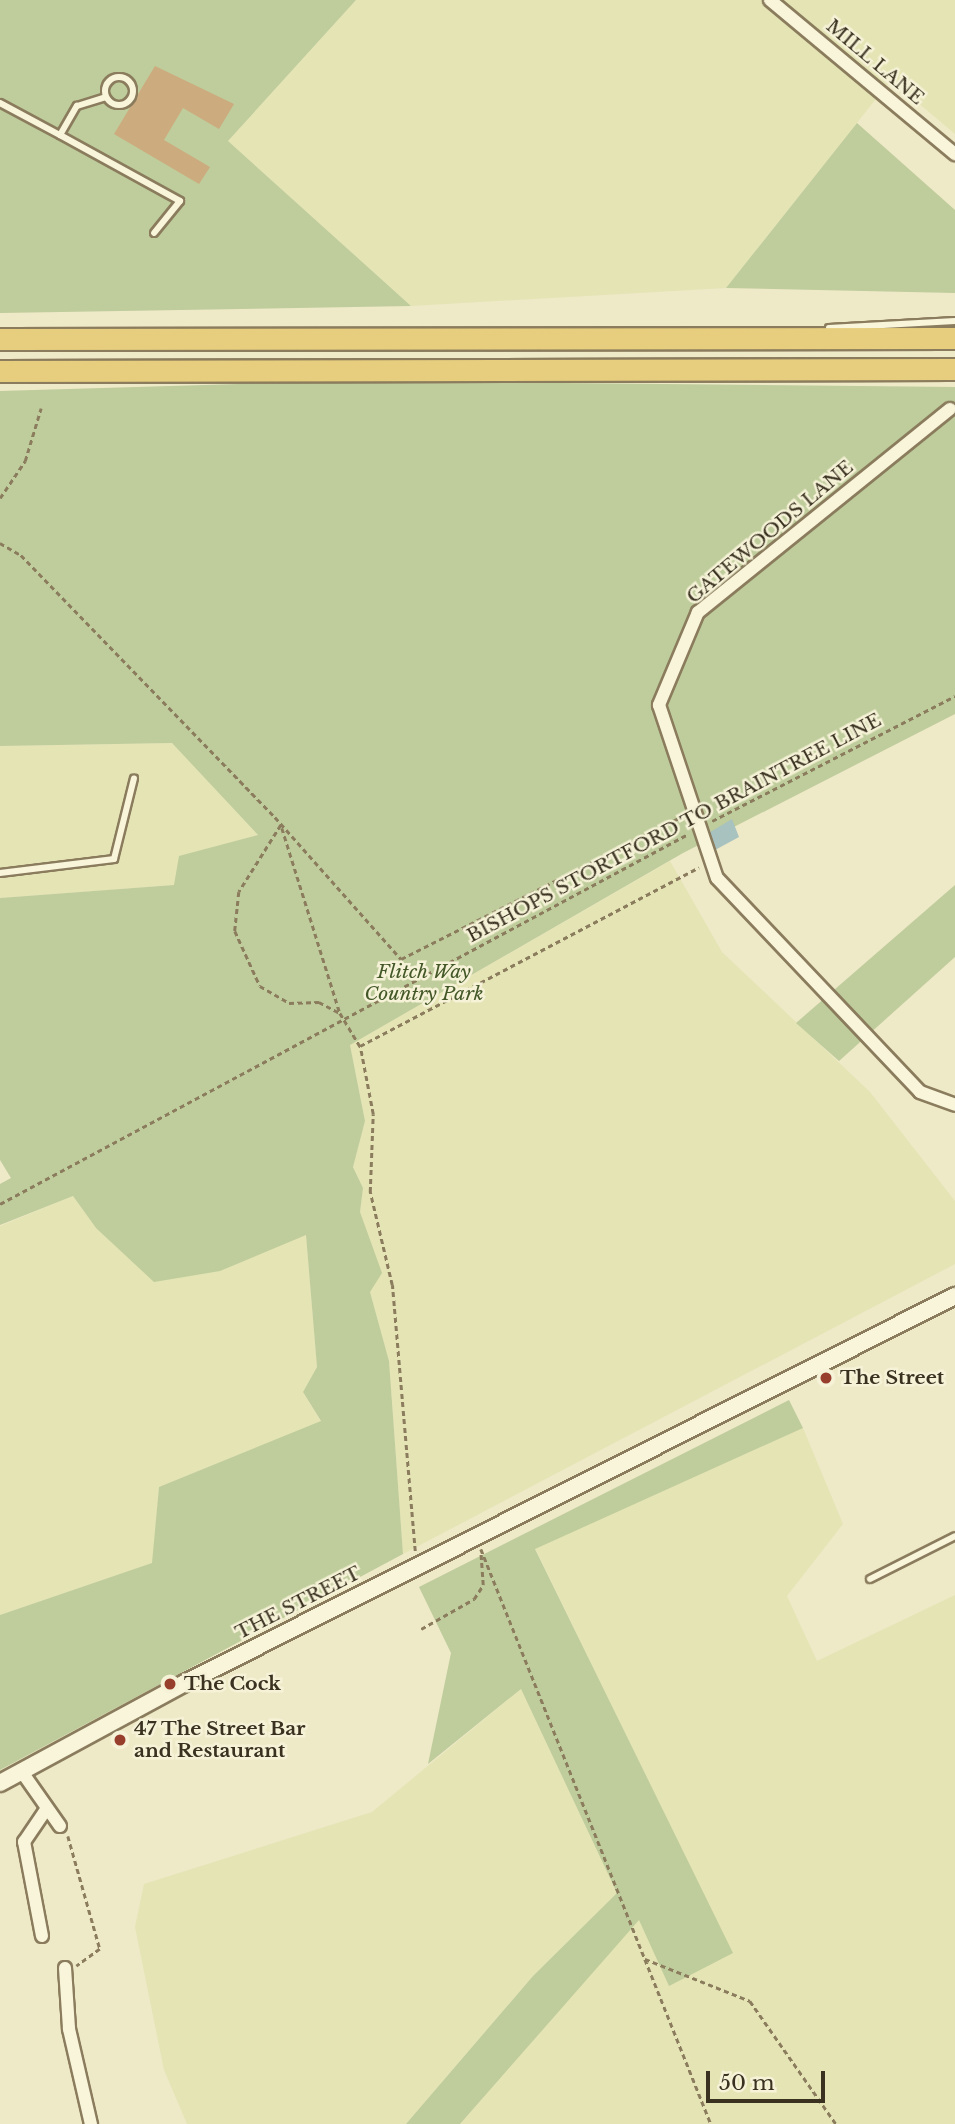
<!DOCTYPE html>
<html>
<head>
<meta charset="utf-8">
<style>
  body { margin:0 }
  #map { position:relative; width:955px; height:2124px; overflow:hidden; background:#eee9c7; font-family:"Libre Baskerville",serif }
  div>[style] { position:absolute }
  .farmland>* { inset:0; background:#e4e4b5 }
  .green>* { inset:0; background:#bfcc9b }
  .water>* { inset:0; background:#a8c2bf }
  .building>* { inset:0; background:#ccab7e }
  .path>* { height:2.5px; margin-top:-1.25px; transform-origin:0; background:repeating-linear-gradient(90deg,#8a7c5d 0 5px,transparent 0 8.5px) }
  .roads { filter:drop-shadow(2px 0 #8a7c5d) drop-shadow(-2px 0 #8a7c5d) drop-shadow(0 2px #8a7c5d) drop-shadow(0 -2px #8a7c5d) }
  .service>* { height:6px; margin:-3px; padding:0 3px; transform-origin:3px; border-radius:3px; background:#f9f5db }
  .service>.ring { margin:-3px; padding:0; box-sizing:content-box; background:none; border:6px solid #f9f5db; border-radius:50% }
  .minor>* { height:12px; margin:-6px; padding:0 6px; transform-origin:6px; border-radius:6px; background:#f9f5db }
  .tertiary>* { height:16px; margin:-8px; padding:0 8px; transform-origin:8px; border-radius:8px; background:#f9f5db }
  .trunk>* { height:21px; margin:-10.5px; padding:0 10.5px; transform-origin:10.5px; border-radius:10.5px; background:#e6ce7e }
  .dots>* { width:19px; height:19px; translate:-50% -50%; box-sizing:border-box; border:4px solid #f5f2d7; border-radius:50% }
  span { translate:-50% -50%; white-space:nowrap; text-align:center; line-height:1.15; -webkit-text-stroke:5px #f5f2d7; paint-order:stroke }
  .street-label { font-size:19px; color:#3a3120 }
  .park-label { font-size:19px; color:#435727; font-style:italic }
  .poi-label { font-size:19px; color:#3a3120; font-weight:700 }
  .left { translate:0 -50%; text-align:left }
  .scale { position:absolute; left:706px; top:2071px; width:119px; height:32px; box-sizing:border-box; border:4px solid #3a3120; border-top:0; padding-left:9px; font-size:21px; line-height:24px; white-space:nowrap; color:#3a3120; -webkit-text-stroke:5px #f5f2d7; paint-order:stroke }
</style>
</head>
<body>
<div id="map">
  <div class="farmland">
    <i style="clip-path:polygon(356px 0,955px 0,955px 134px,891px 80px,726px 288px,411px 306px,228px 141px)"></i>
    <i style="clip-path:polygon(172px 743px,258px 835px,207px 849px,175px 885px,0 898px,0 746px)"></i>
    <i style="clip-path:polygon(670px 861px,722px 952px,870px 1092px,955px 1201px,955px 1264px,403px 1554px,389px 1361px,370px 1292px,369px 1240px,360px 1212px,363px 1188px,353px 1166px,365px 1121px,350px 1045px)"></i>
    <i style="clip-path:polygon(73px 1196px,96px 1228px,236px 1258px,306px 1235px,317px 1367px,303px 1392px,321px 1422px,159px 1487px,153px 1563px,0 1615px,0 1226px)"></i>
    <i style="clip-path:polygon(803px 1428px,843px 1524px,787px 1596px,817px 1661px,955px 1595px,955px 2124px,460px 2124px,639px 1919px,732px 1953px,535px 1548px)"></i>
    <i style="clip-path:polygon(521px 1689px,617px 1893px,533px 1976px,406px 2124px,187px 2124px,164px 2070px,135px 1927px,144px 1884px,372px 1812px)"></i>
  </div>
  <div class="green">
    <i style="clip-path:polygon(0 0,356px 0,228px 141px,411px 306px,0 313px)"></i>
    <i style="clip-path:polygon(857px 123px,955px 210px,955px 293px,726px 288px)"></i>
    <i style="clip-path:polygon(347px 381px,955px 387px,955px 714px,683px 853px,350px 1045px,365px 1121px,353px 1167px,363px 1188px,360px 1212px,382px 1273px,370px 1292px,389px 1361px,403px 1554px,0 1770px,0 1615px,152px 1563px,159px 1487px,321px 1421px,303px 1392px,317px 1367px,306px 1235px,220px 1271px,154px 1282px,96px 1228px,73px 1196px,0 1225px,0 1184px,11px 1178px,0 1160px,0 898px,174px 885px,179px 856px,258px 835px,172px 743px,0 746px,0 391px)"></i>
    <i style="clip-path:polygon(955px 885px,955px 957px,839px 1061px,796px 1023px)"></i>
    <i style="clip-path:polygon(789px 1400px,803px 1428px,535px 1549px,733px 1953px,669px 1986px,639px 1920px,460px 2124px,406px 2124px,533px 1976px,617px 1893px,521px 1689px,428px 1764px,451px 1653px,419px 1587px)"></i>
  </div>
  <div class="water">
    <i style="clip-path:polygon(732px 819px,739px 837px,715px 850px,707px 834px)"></i>
  </div>
  <div class="building">
    <i style="clip-path:polygon(155px 66px,234px 104px,219px 129px,183px 108px,164px 140px,210px 167px,199px 184px,114px 134px)"></i>
  </div>
  <div class="path">
    <i style="left:0;top:498px;width:45px;rotate:-56deg"></i>
    <i style="left:25px;top:461px;width:55px;rotate:-73.2deg"></i>
    <i style="left:0;top:543px;width:24px;rotate:30deg"></i>
    <i style="left:21px;top:555px;width:365px;rotate:45.9deg"></i>
    <i style="left:275px;top:817px;width:190px;rotate:48.4deg"></i>
    <i style="left:401px;top:959px;width:314px;rotate:-26.9deg"></i>
    <i style="left:712px;top:821px;width:273px;rotate:-27.2deg"></i>
    <i style="left:281px;top:825px;width:79px;rotate:122.1deg"></i>
    <i style="left:239px;top:892px;width:39px;rotate:96deg"></i>
    <i style="left:235px;top:931px;width:60px;rotate:65.6deg"></i>
    <i style="left:260px;top:986px;width:34px;rotate:30deg"></i>
    <i style="left:289px;top:1003px;width:30px;rotate:-2deg"></i>
    <i style="left:319px;top:1002px;width:24px;rotate:28deg"></i>
    <i style="left:282px;top:828px;width:194px;rotate:72.6deg"></i>
    <i style="left:340px;top:1013px;width:39px;rotate:59deg"></i>
    <i style="left:0;top:1204px;width:781px;rotate:-28.27deg"></i>
    <i style="left:481px;top:1549px;width:619px;rotate:68.2deg"></i>
    <i style="left:415px;top:1551px;width:267px;rotate:-94.9deg"></i>
    <i style="left:392px;top:1285px;width:96px;rotate:-103.3deg"></i>
    <i style="left:370px;top:1192px;width:78px;rotate:-87.8deg"></i>
    <i style="left:373px;top:1114px;width:69px;rotate:-100.8deg"></i>
    <i style="left:360px;top:1046px;width:383px;rotate:-27.8deg"></i>
    <i style="left:421px;top:1629px;width:61px;rotate:-29.5deg"></i>
    <i style="left:474px;top:1599px;width:17px;rotate:-57deg"></i>
    <i style="left:483px;top:1585px;width:32px;rotate:-94deg"></i>
    <i style="left:68px;top:1836px;width:117px;rotate:74.2deg"></i>
    <i style="left:100px;top:1949px;width:29px;rotate:144deg"></i>
    <i style="left:645px;top:1959px;width:113px;rotate:21.8deg"></i>
    <i style="left:750px;top:2001px;width:150px;rotate:55deg"></i>
  </div>
  <div class="roads">
    <div class="service">
      <i class="ring" style="left:105px;top:77px;width:22px;height:22px"></i>
      <i style="left:0;top:103px;width:68px;rotate:28.1deg"></i>
      <i style="left:60px;top:135px;width:34px;rotate:-60deg"></i>
      <i style="left:77px;top:106px;width:30px;rotate:-17deg"></i>
      <i style="left:60px;top:135px;width:137px;rotate:28.8deg"></i>
      <i style="left:180px;top:201px;width:41px;rotate:129.1deg"></i>
      <i style="left:829px;top:328px;width:126px;rotate:-3.2deg"></i>
      <i style="left:0;top:873px;width:115px;rotate:-7deg"></i>
      <i style="left:114px;top:859px;width:83px;rotate:-76.1deg"></i>
      <i style="left:870px;top:1579px;width:95px;rotate:-26.8deg"></i>
    </div>
    <div class="minor">
      <i style="left:770px;top:0;width:241px;rotate:39.8deg"></i>
      <i style="left:950px;top:409px;width:324px;rotate:141.1deg"></i>
      <i style="left:698px;top:612px;width:101px;rotate:112.8deg"></i>
      <i style="left:659px;top:705px;width:182px;rotate:71.5deg"></i>
      <i style="left:717px;top:878px;width:295px;rotate:46.5deg"></i>
      <i style="left:920px;top:1092px;width:37px;rotate:20deg"></i>
      <i style="left:22px;top:1772px;width:66px;rotate:54.9deg"></i>
      <i style="left:42px;top:1936px;width:96px;rotate:-100.8deg"></i>
      <i style="left:24px;top:1842px;width:41px;rotate:-55.9deg"></i>
      <i style="left:65px;top:1968px;width:61px;rotate:86.2deg"></i>
      <i style="left:69px;top:2029px;width:98px;rotate:77deg"></i>
    </div>
    <div class="tertiary">
      <i style="left:0;top:1783px;width:210px;rotate:-28.4deg"></i>
      <i style="left:185px;top:1683px;width:862px;rotate:-26.68deg"></i>
    </div>
    <div class="trunk">
      <i style="left:0;top:339px;width:955px;rotate:-0.06deg"></i>
      <i style="left:0;top:371px;width:955px;rotate:-0.12deg"></i>
    </div>
  </div>
  <div class="dots">
    <i style="left:826px;top:1378px;background:#983e2d"></i>
    <i style="left:170px;top:1684px;background:#983e2d"></i>
    <i style="left:120px;top:1740px;background:#983e2d"></i>
  </div>
  <div class="street-label">
    <span style="left:875px;top:62px;rotate:40deg">MILL LANE</span>
    <span style="left:770px;top:532px;rotate:-40deg">GATEWOODS LANE</span>
    <span style="left:674px;top:828px;rotate:-28deg">BISHOPS STORTFORD TO BRAINTREE LINE</span>
    <span style="left:298px;top:1603px;rotate:-27deg">THE STREET</span>
  </div>
  <div class="park-label">
    <span style="left:424px;top:983px">Flitch Way<br>Country Park</span>
  </div>
  <div class="poi-label">
    <span class="left" style="left:840px;top:1378px">The Street</span>
    <span class="left" style="left:184px;top:1684px">The Cock</span>
    <span class="left" style="left:134px;top:1740px">47 The Street Bar<br>and Restaurant</span>
  </div>
  <div class="scale">50 m</div>
</div>
</body>
</html>
